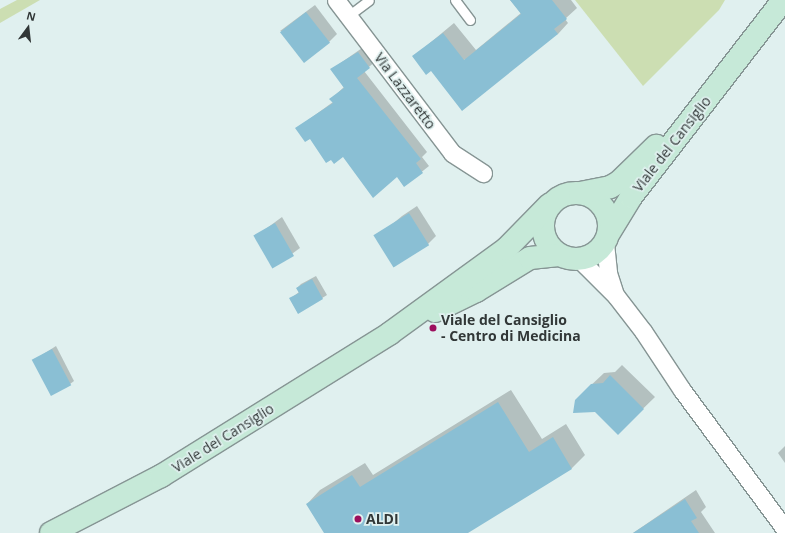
<!DOCTYPE html>
<html>
<head>
<meta charset="utf-8">
<style>
  body { margin:0 }
  #map { position:relative; width:785px; height:533px; overflow:hidden; background:#e0f0ef; font-family:"Open Sans",sans-serif }
  div>[style] { position:absolute }
  .green>* { inset:0; background:#ccdeb2 }
  .shadow>* { inset:0; background:#0003 }
  .building>* { inset:0; background:#8abfd4; transform-origin:0 0 }
  .roads { filter:drop-shadow(1px 0 #869594) drop-shadow(-1px 0 #869594) drop-shadow(0 1px #869594) drop-shadow(0 -1px #869594) }
  .lane>* { height:9px; margin:-4.5px; padding:0 4.5px; transform-origin:4.5px; border-radius:4.5px; background:#fff }
  .street>* { height:17px; margin:-8.5px; padding:0 8.5px; transform-origin:8.5px; border-radius:8.5px; background:#fff }
  .secondary>* { height:22px; margin:-11px; padding:0 11px; transform-origin:11px; border-radius:11px; background:#c6e9d8 }
  .secondary>.ring { margin:-11px; padding:0; box-sizing:content-box; background:none; border:22px solid #c6e9d8; border-radius:50% }
  .dots>* { width:11px; height:11px; translate:-50% -50%; box-sizing:border-box; border:2px solid #e0f0ef; border-radius:50% }
  span { translate:-50% -50%; white-space:nowrap; text-align:center; line-height:1.15; -webkit-text-stroke:3.5px #e0f0ef; paint-order:stroke }
  .street-label { font-size:14px; color:#313737 }
  .poi-label { font-size:14px; color:#313737; font-weight:700 }
  .left { translate:0 -50%; text-align:left }
  .north { position:absolute; left:8px; top:8px; width:40px; height:40px; -webkit-text-stroke:3px #e0f0ef; paint-order:stroke; rotate:15deg; font-size:11px; font-weight:700; line-height:16px; text-align:center; color:#313737 }
  .north::after { content:''; display:block; margin:auto; width:14px; height:18px; background:#313737; clip-path:polygon(50% 0,100% 100%,50% 72%,0 100%) }
</style>
</head>
<body>
<div id="map">
  <div class="green">
    <i style="clip-path:polygon(17px 0,40px 0,0 23px,0 9px)"></i>
    <i style="clip-path:polygon(575px 0,725px 0,719px 10px,643px 86px)"></i>
  </div>
  <div class="shadow">
    <i style="clip-path:polygon(510px 0,571px 0,577px 8px,565px 19px,568px 23px,558px 34px,431px 69px,413px 57px,454px 23px,476px 50px,521px 13px)"></i>
    <i style="clip-path:polygon(315px 5px,337px 34px,329px 42px,280px 31px)"></i>
    <i style="clip-path:polygon(365px 46px,376px 61px,364px 71px,427px 152px,422px 157px,429px 166px,404px 186px,397px 176px,343px 156px,297px 128px,333px 102px,331px 99px,344px 87px,332px 69px)"></i>
    <i style="clip-path:polygon(417px 206px,436px 236px,428px 244px,376px 238px,402px 216px)"></i>
    <i style="clip-path:polygon(282px 217px,300px 248px,274px 267px,256px 236px)"></i>
    <i style="clip-path:polygon(316px 276px,327px 295px,298px 313px,290px 299px,299px 292px,297px 288px,301px 284px)"></i>
    <i style="clip-path:polygon(56px 346px,74px 381px,70px 384px,34px 360px)"></i>
    <i style="clip-path:polygon(622px 365px,655px 397px,618px 433px,595px 411px,587px 389px,604px 373px,615px 372px)"></i>
    <i style="clip-path:polygon(511px 390px,542px 439px,566px 424px,585px 455px,572px 468px,466px 533px,325px 533px,307px 504px,320px 490px,365px 463px,373px 475px)"></i>
    <i style="clip-path:polygon(785px 446px,785px 463px,778px 453px)"></i>
    <i style="clip-path:polygon(696px 490px,706px 507px,701px 512px,715px 533px,633px 533px)"></i>
  </div>
  <div class="building">
    <i style="clip-path:polygon(510px 0,552px 0,567px 19px,554px 29px,558px 34px,462px 111px,431px 71px,426px 75px,412px 56px,443px 33px,464px 60px,521px 14px)"></i>
    <i style="left:306px;top:12px;width:39px;height:33px;rotate:52deg"></i>
    <i style="clip-path:polygon(358px 52px,370px 68px,357px 78px,421px 159px,416px 163px,423px 173px,404px 187px,397px 177px,373px 198px,343px 157px,334px 164px,331px 160px,326px 163px,310px 139px,305px 142px,295px 128px,333px 103px,329px 99px,344px 88px,330px 69px)"></i>
    <i style="left:409px;top:213px;width:38px;height:42px;rotate:58deg"></i>
    <i style="left:275px;top:223px;width:38px;height:25px;rotate:60deg"></i>
    <i style="clip-path:polygon(312px 279px,323px 299px,298px 314px,289px 298px,299px 293px,296px 288px)"></i>
    <i style="left:52px;top:349px;width:41px;height:23px;rotate:62deg"></i>
    <i style="clip-path:polygon(610px 375px,644px 409px,618px 435px,595px 412px,573px 413px,575px 400px,591px 384px,603px 383px)"></i>
    <i style="clip-path:polygon(498px 402px,529px 452px,553px 437px,572px 469px,468px 533px,324px 533px,306px 504px,352px 475px,360px 487px)"></i>
    <i style="clip-path:polygon(685px 499px,697px 518px,691px 521px,699px 533px,633px 533px)"></i>
  </div>
  <div class="roads">
    <div class="lane">
      <i style="left:455px;top:0;width:25px;rotate:53deg"></i>
      <i style="left:348px;top:16px;width:26px;rotate:-37deg"></i>
    </div>
    <div class="street">
      <i style="left:336px;top:0;width:192px;rotate:52.8deg"></i>
      <i style="left:452px;top:153px;width:37px;rotate:33deg"></i>
      <i style="left:605px;top:243px;width:30px;rotate:84deg"></i>
      <i style="left:608px;top:273px;width:20px;rotate:72deg"></i>
      <i style="left:580px;top:260px;width:51px;rotate:45deg"></i>
      <i style="left:616px;top:296px;width:44px;rotate:52.4deg"></i>
      <i style="left:643px;top:331px;width:71px;rotate:56.5deg"></i>
      <i style="left:682px;top:390px;width:173px;rotate:53.5deg"></i>
    </div>
    <div class="secondary">
      <i class="ring" style="left:543px;top:193px;width:44px;height:44px"></i>
      <i style="left:580px;top:193px;width:31px;rotate:-11deg"></i>
      <i style="left:610px;top:187px;width:10px;rotate:-29deg"></i>
      <i style="left:619px;top:182px;width:52px;rotate:-44.2deg"></i>
      <i style="left:609px;top:233px;width:42px;rotate:-58.6deg"></i>
      <i style="left:631px;top:197px;width:249px;rotate:-52.3deg"></i>
      <i style="left:435px;top:311px;width:46px;rotate:-26deg"></i>
      <i style="left:476px;top:291px;width:63px;rotate:-31.4deg"></i>
      <i style="left:530px;top:258px;width:29px;rotate:-6deg"></i>
      <i style="left:51px;top:533px;width:124px;rotate:-27.4deg"></i>
      <i style="left:161px;top:476px;width:269px;rotate:-31.9deg"></i>
      <i style="left:389px;top:334px;width:145px;rotate:-36deg"></i>
      <i style="left:506px;top:249px;width:62px;rotate:-45.7deg"></i>
    </div>
  </div>
  <div class="dots">
    <i style="left:433px;top:328px;background:#9c0f5d"></i>
    <i style="left:358px;top:519px;background:#9c0f5d"></i>
  </div>
  <div class="street-label">
    <span style="left:405px;top:91px;rotate:53deg">Via Lazzaretto</span>
    <span style="left:672px;top:144px;rotate:-52deg">Viale del Cansiglio</span>
    <span style="left:223px;top:438px;rotate:-32deg">Viale del Cansiglio</span>
  </div>
  <div class="poi-label">
    <span class="left" style="left:441px;top:328px">Viale del Cansiglio<br>- Centro di Medicina</span>
    <span class="left" style="left:366px;top:519px">ALDI</span>
  </div>
  <div class="north">N</div>
</div>
</body>
</html>
